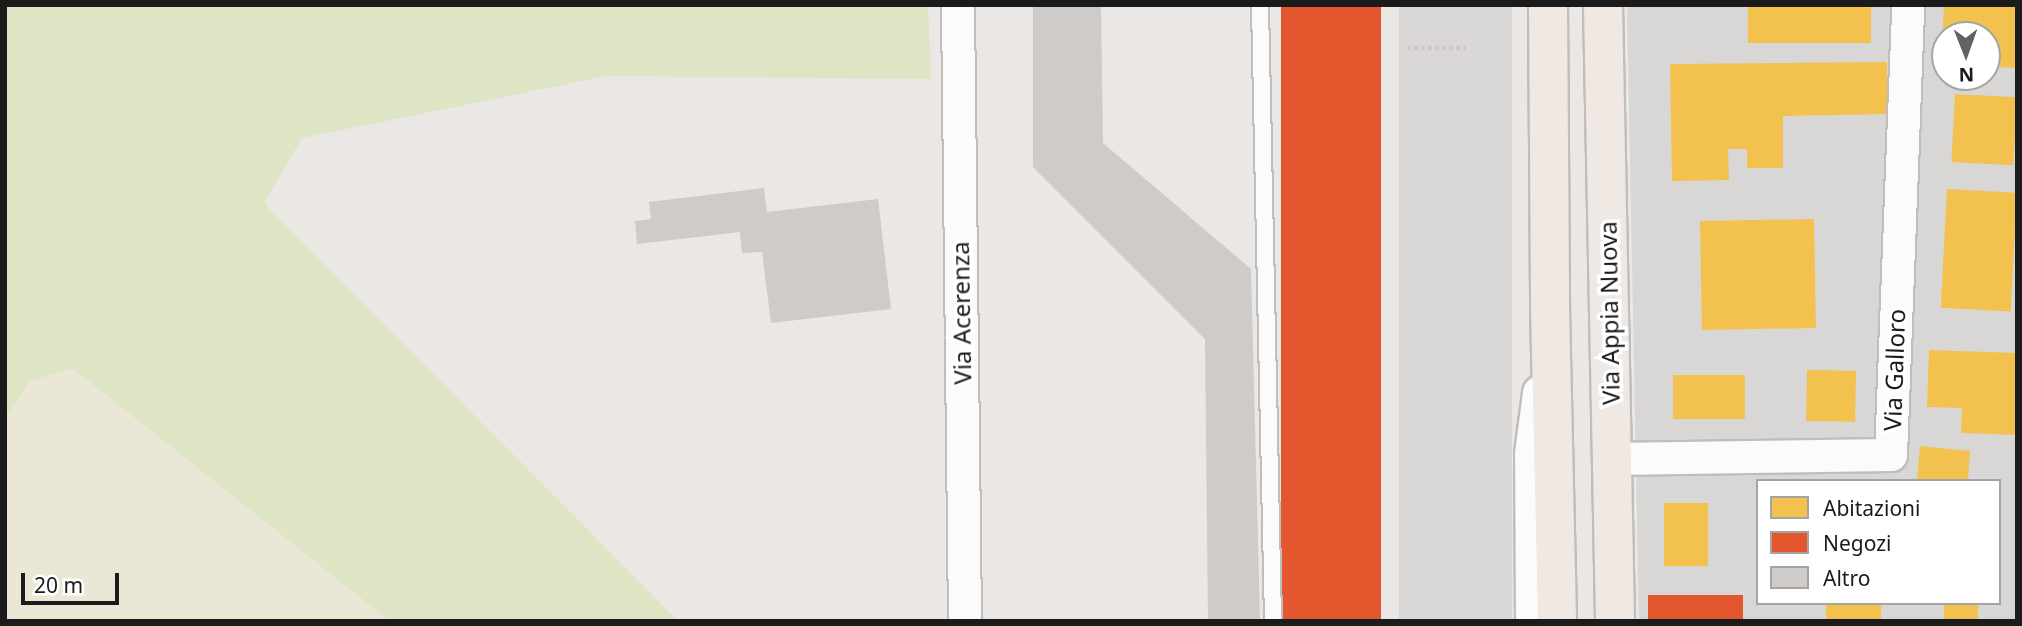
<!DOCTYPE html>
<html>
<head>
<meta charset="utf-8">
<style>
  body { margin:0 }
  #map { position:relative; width:2022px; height:626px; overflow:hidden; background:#eae7e4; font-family:"Noto Sans",sans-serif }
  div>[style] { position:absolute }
  .residential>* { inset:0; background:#d9d7d6 }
  .farmland>* { inset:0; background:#ebe7d7 }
  .grass>* { inset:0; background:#dde5c4 }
  .parking>* { inset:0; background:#dad8d7; transform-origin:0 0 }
  .homes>* { inset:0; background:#f2c14e; transform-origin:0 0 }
  .shops>* { inset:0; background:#e4572e; transform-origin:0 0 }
  .building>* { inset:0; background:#cecbc9 }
  .path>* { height:4.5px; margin-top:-2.25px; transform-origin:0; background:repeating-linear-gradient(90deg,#d4c6c7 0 3.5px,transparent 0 7px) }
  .roads { filter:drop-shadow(2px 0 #bfbebc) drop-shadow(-2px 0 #bfbebc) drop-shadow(0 2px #bfbebc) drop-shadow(0 -2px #bfbebc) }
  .lane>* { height:16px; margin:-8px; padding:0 8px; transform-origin:8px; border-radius:8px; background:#fcfbfb }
  .street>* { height:32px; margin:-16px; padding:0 16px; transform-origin:16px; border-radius:16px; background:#fcfbfb }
  .primary>* { height:38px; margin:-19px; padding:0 19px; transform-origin:19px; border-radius:19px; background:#efe8e3 }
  span { translate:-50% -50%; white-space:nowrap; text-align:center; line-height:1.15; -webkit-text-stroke:7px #fff; paint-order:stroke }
  .street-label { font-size:24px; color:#1b1b1b }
  .frame { position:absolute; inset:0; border:7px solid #1b1b1b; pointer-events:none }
  .legend { position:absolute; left:1756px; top:479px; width:245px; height:126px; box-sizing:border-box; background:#fff; border:2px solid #a4a4a4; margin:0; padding:9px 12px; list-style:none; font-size:21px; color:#1b1b1b }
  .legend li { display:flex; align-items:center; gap:14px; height:35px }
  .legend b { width:35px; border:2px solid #a4a4a4 }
  .north { position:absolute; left:1931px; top:21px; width:70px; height:70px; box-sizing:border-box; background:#fff; border:2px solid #a4a4a4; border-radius:50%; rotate:179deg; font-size:19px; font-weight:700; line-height:28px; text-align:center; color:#1b1b1b }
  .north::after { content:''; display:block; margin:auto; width:24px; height:32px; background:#636261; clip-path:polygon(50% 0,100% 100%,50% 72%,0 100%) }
  .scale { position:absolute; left:21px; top:573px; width:98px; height:32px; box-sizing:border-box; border:4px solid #1b1b1b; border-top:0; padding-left:9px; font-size:21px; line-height:24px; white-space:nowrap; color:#1b1b1b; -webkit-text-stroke:5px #fff; paint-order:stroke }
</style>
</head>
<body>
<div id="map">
  <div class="residential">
    <i style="clip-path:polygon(evenodd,1627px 5px,2017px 5px,2017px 621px,1639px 621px,1627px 5px,1945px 35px,1987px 35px,1987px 77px,1945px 77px,1945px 35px,1627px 5px,1758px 481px,1999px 481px,1999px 603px,1758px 603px,1758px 481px)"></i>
  </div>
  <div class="farmland">
    <i style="clip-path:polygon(72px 368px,390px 621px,5px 621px,5px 417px,30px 381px)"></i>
  </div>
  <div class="grass">
    <i style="clip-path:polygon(5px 5px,928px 5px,931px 79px,607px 76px,302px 138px,264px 203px,678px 621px,390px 621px,72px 368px,30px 381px,5px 417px)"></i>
  </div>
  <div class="parking">
    <i style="left:1399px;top:5px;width:113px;height:616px"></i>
  </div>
  <div class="homes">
    <i style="left:1748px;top:5px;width:123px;height:38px"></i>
    <i style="clip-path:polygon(1944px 5px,2017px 5px,2017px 68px,1987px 67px,1987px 35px,1945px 35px,1945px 64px,1941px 64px)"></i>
    <i style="clip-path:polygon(1887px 62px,1887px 114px,1783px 116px,1783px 168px,1747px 168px,1747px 149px,1728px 149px,1729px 180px,1672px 181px,1670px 64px)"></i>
    <i style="left:1955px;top:94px;width:62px;height:68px;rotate:3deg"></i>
    <i style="left:1947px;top:189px;width:70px;height:119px;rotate:3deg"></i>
    <i style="left:1814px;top:219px;width:109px;height:114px;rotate:89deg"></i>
    <i style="clip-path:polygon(1929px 350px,2017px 353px,2017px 435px,1961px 433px,1962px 408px,1927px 407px)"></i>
    <i style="left:1807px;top:370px;width:49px;height:51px;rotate:1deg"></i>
    <i style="left:1745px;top:375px;width:44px;height:72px;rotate:90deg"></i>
    <i style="clip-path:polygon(1920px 446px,1970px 451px,1968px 481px,1917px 481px)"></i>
    <i style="left:1664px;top:503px;width:44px;height:63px"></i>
    <i style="left:1826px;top:603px;width:55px;height:18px"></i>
    <i style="left:1944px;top:603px;width:34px;height:18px"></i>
  </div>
  <div class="shops">
    <i style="left:1281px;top:5px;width:100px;height:616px"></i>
    <i style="left:1648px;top:595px;width:95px;height:26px"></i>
  </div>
  <div class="building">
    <i style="clip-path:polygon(1033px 5px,1101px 5px,1103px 143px,1251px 269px,1260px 621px,1208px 621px,1205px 339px,1033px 167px)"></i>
    <i style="clip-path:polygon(764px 188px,767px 212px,878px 199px,891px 309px,771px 323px,762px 252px,742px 253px,740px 232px,637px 244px,635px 221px,651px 219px,649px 202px)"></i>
  </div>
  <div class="path">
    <i style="left:1407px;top:48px;width:63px"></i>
  </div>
  <div class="roads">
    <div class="lane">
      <i style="left:1260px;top:5px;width:616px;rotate:88.79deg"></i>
    </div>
    <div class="street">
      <i style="left:958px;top:5px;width:616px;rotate:89.35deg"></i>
      <i style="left:1611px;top:459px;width:280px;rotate:-0.8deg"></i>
      <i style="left:1891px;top:455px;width:450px;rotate:-87.8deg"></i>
      <i style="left:1532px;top:621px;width:167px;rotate:-90.3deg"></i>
      <i style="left:1531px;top:454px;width:62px;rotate:-82.5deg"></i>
    </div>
    <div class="primary">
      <i style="left:1548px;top:5px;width:304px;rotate:89.6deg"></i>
      <i style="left:1550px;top:309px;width:312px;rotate:88.7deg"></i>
      <i style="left:1603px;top:5px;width:616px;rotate:88.88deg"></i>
    </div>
  </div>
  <div class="street-label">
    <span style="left:961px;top:313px;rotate:-91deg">Via Acerenza</span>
    <span style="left:1609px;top:313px;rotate:-91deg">Via Appia Nuova</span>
    <span style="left:1894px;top:370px;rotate:-88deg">Via Galloro</span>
  </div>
  <div class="frame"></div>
  <ul class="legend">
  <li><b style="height:19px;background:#f2c14e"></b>Abitazioni</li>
  <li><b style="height:19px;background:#e4572e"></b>Negozi</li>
  <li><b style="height:19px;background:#cecbc9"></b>Altro</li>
  </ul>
  <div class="north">N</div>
  <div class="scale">20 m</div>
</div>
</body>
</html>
